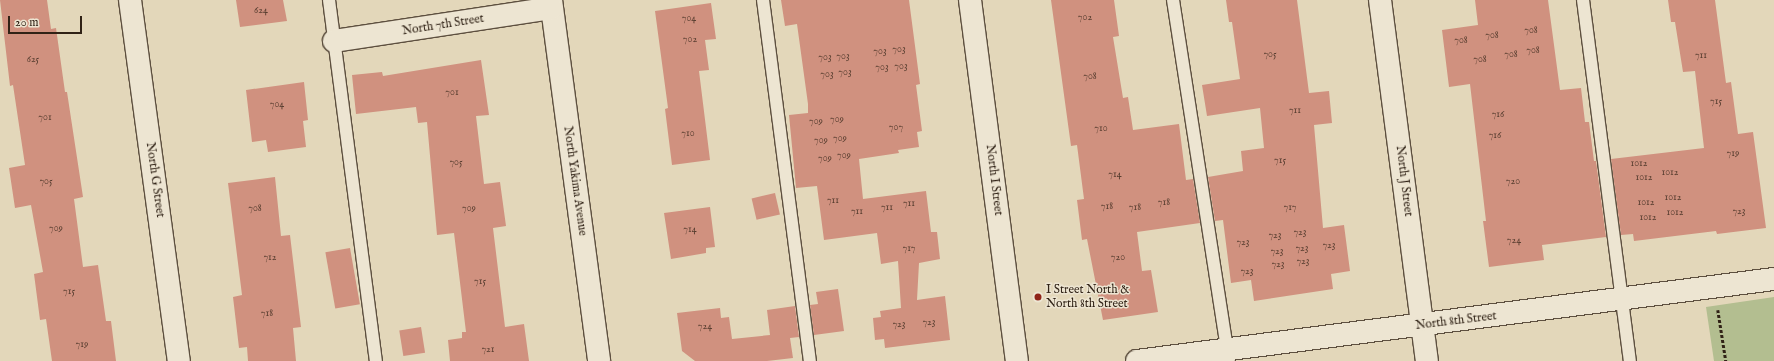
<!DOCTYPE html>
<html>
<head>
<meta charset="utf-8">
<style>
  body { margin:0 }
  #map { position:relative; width:1774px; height:361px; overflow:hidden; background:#e3d7ba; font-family:"IM FELL English",serif }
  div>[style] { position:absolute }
  .green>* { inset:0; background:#b3be90 }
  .building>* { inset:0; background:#d0917f; transform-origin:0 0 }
  .path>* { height:2.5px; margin-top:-1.25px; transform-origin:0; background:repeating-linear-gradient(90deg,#302216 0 3px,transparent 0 5px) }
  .roads { filter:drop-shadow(1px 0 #5d4f3f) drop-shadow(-1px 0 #5d4f3f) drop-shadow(0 1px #5d4f3f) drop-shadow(0 -1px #5d4f3f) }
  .service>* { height:12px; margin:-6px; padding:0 6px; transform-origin:6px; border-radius:6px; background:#ede5d2 }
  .minor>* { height:22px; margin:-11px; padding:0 11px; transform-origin:11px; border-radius:11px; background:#ede5d2 }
  .secondary>* { height:22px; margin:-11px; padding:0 11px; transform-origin:11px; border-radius:11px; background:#ede5d2 }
  .dots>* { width:11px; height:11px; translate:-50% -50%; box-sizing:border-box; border:2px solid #ede5d2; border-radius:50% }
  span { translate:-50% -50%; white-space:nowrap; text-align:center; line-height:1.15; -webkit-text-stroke:3px #ede5d2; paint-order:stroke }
  .number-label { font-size:10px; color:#583e30 }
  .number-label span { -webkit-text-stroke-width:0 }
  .street-label { font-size:12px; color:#302216 }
  .poi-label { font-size:12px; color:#302216 }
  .left { translate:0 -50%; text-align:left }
  .scale { position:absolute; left:8px; top:16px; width:74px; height:18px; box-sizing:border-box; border:2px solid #302216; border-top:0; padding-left:5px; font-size:12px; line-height:14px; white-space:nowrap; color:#302216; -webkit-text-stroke:3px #ede5d2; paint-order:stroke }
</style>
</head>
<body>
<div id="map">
  <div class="green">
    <i style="clip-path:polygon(1774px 297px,1774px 361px,1714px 361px,1706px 307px)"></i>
  </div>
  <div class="building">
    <i style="clip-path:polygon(0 0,47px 0,51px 29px,56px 28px,65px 92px,67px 92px,83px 197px,74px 199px,83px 267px,98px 265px,106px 321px,111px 321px,116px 361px,52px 361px,46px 319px,40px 320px,34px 274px,43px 272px,31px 205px,15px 208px,9px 168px,25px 165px,13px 85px,10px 86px)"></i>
    <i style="clip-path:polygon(236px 0,283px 0,287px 21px,240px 27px)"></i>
    <i style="clip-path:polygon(781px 0,909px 0,920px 84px,916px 85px,922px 131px,917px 132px,919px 147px,898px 150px,899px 153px,859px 159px,863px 199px,926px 191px,931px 232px,937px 232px,940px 259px,919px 263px,917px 300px,945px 296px,950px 340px,885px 348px,884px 339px,875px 340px,873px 318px,881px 317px,880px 311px,901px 308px,898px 261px,881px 264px,877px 233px,824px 240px,817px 186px,796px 188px,789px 115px,808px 113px,808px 104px,797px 24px,785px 26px)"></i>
    <i style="clip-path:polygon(1051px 0,1114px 0,1119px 36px,1113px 37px,1123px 98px,1128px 97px,1133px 130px,1179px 124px,1186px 180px,1193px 179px,1200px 223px,1137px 232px,1142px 271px,1151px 270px,1158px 312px,1103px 320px,1087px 239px,1082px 240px,1077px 200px,1084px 199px,1077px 145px,1071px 146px)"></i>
    <i style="clip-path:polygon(1226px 0,1297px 0,1309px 93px,1329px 91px,1332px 123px,1314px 125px,1323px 228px,1344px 225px,1350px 271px,1331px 274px,1333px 289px,1254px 301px,1251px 280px,1231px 283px,1223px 220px,1215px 221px,1208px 177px,1243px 171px,1241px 151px,1264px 148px,1260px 108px,1207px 116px,1202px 85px,1240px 79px,1232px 22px,1229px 22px)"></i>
    <i style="clip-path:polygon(1475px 0,1548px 0,1560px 90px,1581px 88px,1585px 122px,1589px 122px,1594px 161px,1596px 161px,1606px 237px,1542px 245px,1544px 260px,1489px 267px,1483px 221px,1486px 221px,1470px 84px,1449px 87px,1442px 30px,1478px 25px)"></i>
    <i style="clip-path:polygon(1668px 0,1715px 0,1726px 83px,1731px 82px,1738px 134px,1753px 132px,1766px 228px,1717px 234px,1716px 231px,1634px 241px,1633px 234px,1621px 235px,1611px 159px,1704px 148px,1695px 71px,1683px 72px,1675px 22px,1671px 22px)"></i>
    <i style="clip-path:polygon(711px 3px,716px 39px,705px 40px,709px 70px,699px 71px,710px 160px,672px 165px,665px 109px,668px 108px,655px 11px)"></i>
    <i style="clip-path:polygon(481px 60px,489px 115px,476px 116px,484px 184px,500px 182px,506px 226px,493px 228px,505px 327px,524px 324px,529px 361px,450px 361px,448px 340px,462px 338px,462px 332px,466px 332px,454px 233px,437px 235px,427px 122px,418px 123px,416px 107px,356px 114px,352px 75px,382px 72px,383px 76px)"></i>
    <i style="clip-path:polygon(304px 82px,308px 120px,303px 121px,306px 147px,268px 152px,266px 140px,252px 142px,246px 90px)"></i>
    <i style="clip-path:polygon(275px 177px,281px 236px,290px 235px,301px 327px,293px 328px,296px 361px,248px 361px,247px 347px,239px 348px,233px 297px,242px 295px,228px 183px)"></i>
    <i style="left:775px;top:193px;width:22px;height:24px;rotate:77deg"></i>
    <i style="clip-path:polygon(710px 207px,715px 247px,706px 248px,706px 253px,671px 259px,664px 213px)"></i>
    <i style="left:350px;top:248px;width:57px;height:25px;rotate:80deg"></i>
    <i style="clip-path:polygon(838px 289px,844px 331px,814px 335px,810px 305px,818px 304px,816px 292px)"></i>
    <i style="clip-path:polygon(795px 306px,799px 337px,790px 338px,793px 358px,767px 361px,695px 361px,682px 351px,677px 313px,720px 308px,721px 318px,729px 317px,732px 339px,770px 335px,767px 310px)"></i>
    <i style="left:421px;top:327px;width:26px;height:22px;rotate:81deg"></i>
  </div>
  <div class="path">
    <i style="left:1718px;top:310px;width:52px;rotate:81.1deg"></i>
  </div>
  <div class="roads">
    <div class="service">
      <i style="left:329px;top:0;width:364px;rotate:82.6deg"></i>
      <i style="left:763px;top:0;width:364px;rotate:82.6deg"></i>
      <i style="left:1173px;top:0;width:365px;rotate:81.2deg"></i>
      <i style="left:1583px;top:0;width:364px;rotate:82.6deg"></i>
    </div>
    <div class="minor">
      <i style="left:130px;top:0;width:364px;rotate:82.3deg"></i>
      <i style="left:551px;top:0;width:364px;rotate:82.4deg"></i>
      <i style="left:1380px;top:0;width:364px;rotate:82.6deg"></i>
      <i style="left:334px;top:41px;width:220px;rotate:-8.6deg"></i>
      <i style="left:1137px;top:361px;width:642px;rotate:-7.34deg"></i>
    </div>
    <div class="secondary">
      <i style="left:970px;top:0;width:364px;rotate:82.6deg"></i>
    </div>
  </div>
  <div class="dots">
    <i style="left:1038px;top:297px;background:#8f2418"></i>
  </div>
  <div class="number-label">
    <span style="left:261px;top:11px">624</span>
    <span style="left:1085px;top:18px">702</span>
    <span style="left:689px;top:19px">704</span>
    <span style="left:1531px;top:31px">708</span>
    <span style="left:1492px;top:36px">708</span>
    <span style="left:690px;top:40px">702</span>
    <span style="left:1461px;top:41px">708</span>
    <span style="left:899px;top:50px">703</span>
    <span style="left:1533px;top:51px">708</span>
    <span style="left:880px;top:52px">703</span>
    <span style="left:1270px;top:55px">705</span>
    <span style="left:1511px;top:55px">708</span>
    <span style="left:1701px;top:56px">711</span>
    <span style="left:843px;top:57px">703</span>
    <span style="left:825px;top:58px">703</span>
    <span style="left:33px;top:60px">625</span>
    <span style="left:1480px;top:60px">708</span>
    <span style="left:901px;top:67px">703</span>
    <span style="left:882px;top:68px">703</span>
    <span style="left:845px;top:73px">703</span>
    <span style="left:827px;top:75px">703</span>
    <span style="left:1090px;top:77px">708</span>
    <span style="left:452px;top:93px">701</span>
    <span style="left:1716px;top:102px">715</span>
    <span style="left:277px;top:105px">704</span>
    <span style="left:1295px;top:111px">711</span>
    <span style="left:1498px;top:115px">716</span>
    <span style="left:45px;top:118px">701</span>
    <span style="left:837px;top:120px">709</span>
    <span style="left:816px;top:122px">709</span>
    <span style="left:896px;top:128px">707</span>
    <span style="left:1101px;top:129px">710</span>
    <span style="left:688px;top:134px">710</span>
    <span style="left:1495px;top:136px">716</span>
    <span style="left:840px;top:139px">709</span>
    <span style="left:821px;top:141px">709</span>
    <span style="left:1733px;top:154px">719</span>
    <span style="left:844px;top:156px">709</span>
    <span style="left:825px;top:159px">709</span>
    <span style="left:1280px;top:161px">715</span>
    <span style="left:456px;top:163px">705</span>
    <span style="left:1639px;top:164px">1012</span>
    <span style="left:1670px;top:173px">1012</span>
    <span style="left:1115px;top:175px">714</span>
    <span style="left:1644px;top:178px">1012</span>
    <span style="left:46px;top:182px">705</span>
    <span style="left:1513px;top:182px">720</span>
    <span style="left:1673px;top:198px">1012</span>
    <span style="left:833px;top:201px">711</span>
    <span style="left:1164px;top:203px">718</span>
    <span style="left:1646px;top:203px">1012</span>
    <span style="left:909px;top:204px">711</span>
    <span style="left:1107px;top:207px">718</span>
    <span style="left:887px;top:208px">711</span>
    <span style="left:1135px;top:208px">718</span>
    <span style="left:1290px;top:208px">717</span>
    <span style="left:255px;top:209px">708</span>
    <span style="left:469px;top:209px">709</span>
    <span style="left:857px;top:212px">711</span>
    <span style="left:1739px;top:212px">723</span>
    <span style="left:1675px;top:213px">1012</span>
    <span style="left:1648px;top:218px">1012</span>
    <span style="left:56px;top:229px">709</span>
    <span style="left:690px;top:230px">714</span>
    <span style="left:1300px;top:233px">723</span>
    <span style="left:1275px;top:236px">723</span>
    <span style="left:1514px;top:241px">724</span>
    <span style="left:1243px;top:243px">723</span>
    <span style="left:1329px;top:246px">723</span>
    <span style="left:909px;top:249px">717</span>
    <span style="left:1302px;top:249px">723</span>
    <span style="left:1277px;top:252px">723</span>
    <span style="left:270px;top:258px">712</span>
    <span style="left:1118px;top:258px">720</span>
    <span style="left:1303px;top:262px">723</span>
    <span style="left:1278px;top:265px">723</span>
    <span style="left:1247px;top:272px">723</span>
    <span style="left:480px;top:282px">715</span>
    <span style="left:69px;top:292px">715</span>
    <span style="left:267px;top:314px">718</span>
    <span style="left:929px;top:323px">723</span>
    <span style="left:899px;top:325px">723</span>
    <span style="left:705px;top:327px">724</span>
    <span style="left:82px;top:345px">719</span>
    <span style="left:488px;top:350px">721</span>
  </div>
  <div class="street-label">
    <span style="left:443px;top:25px;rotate:-9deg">North 7th Street</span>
    <span style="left:155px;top:180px;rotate:82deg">North G Street</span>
    <span style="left:994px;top:180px;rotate:83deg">North I Street</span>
    <span style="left:575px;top:181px;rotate:82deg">North Yakima Avenue</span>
    <span style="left:1404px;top:181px;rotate:83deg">North J Street</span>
    <span style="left:1456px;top:321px;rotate:-7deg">North 8th Street</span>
  </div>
  <div class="poi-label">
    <span class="left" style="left:1046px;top:297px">I Street North &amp;<br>North 8th Street</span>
  </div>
  <div class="scale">20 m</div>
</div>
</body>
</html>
